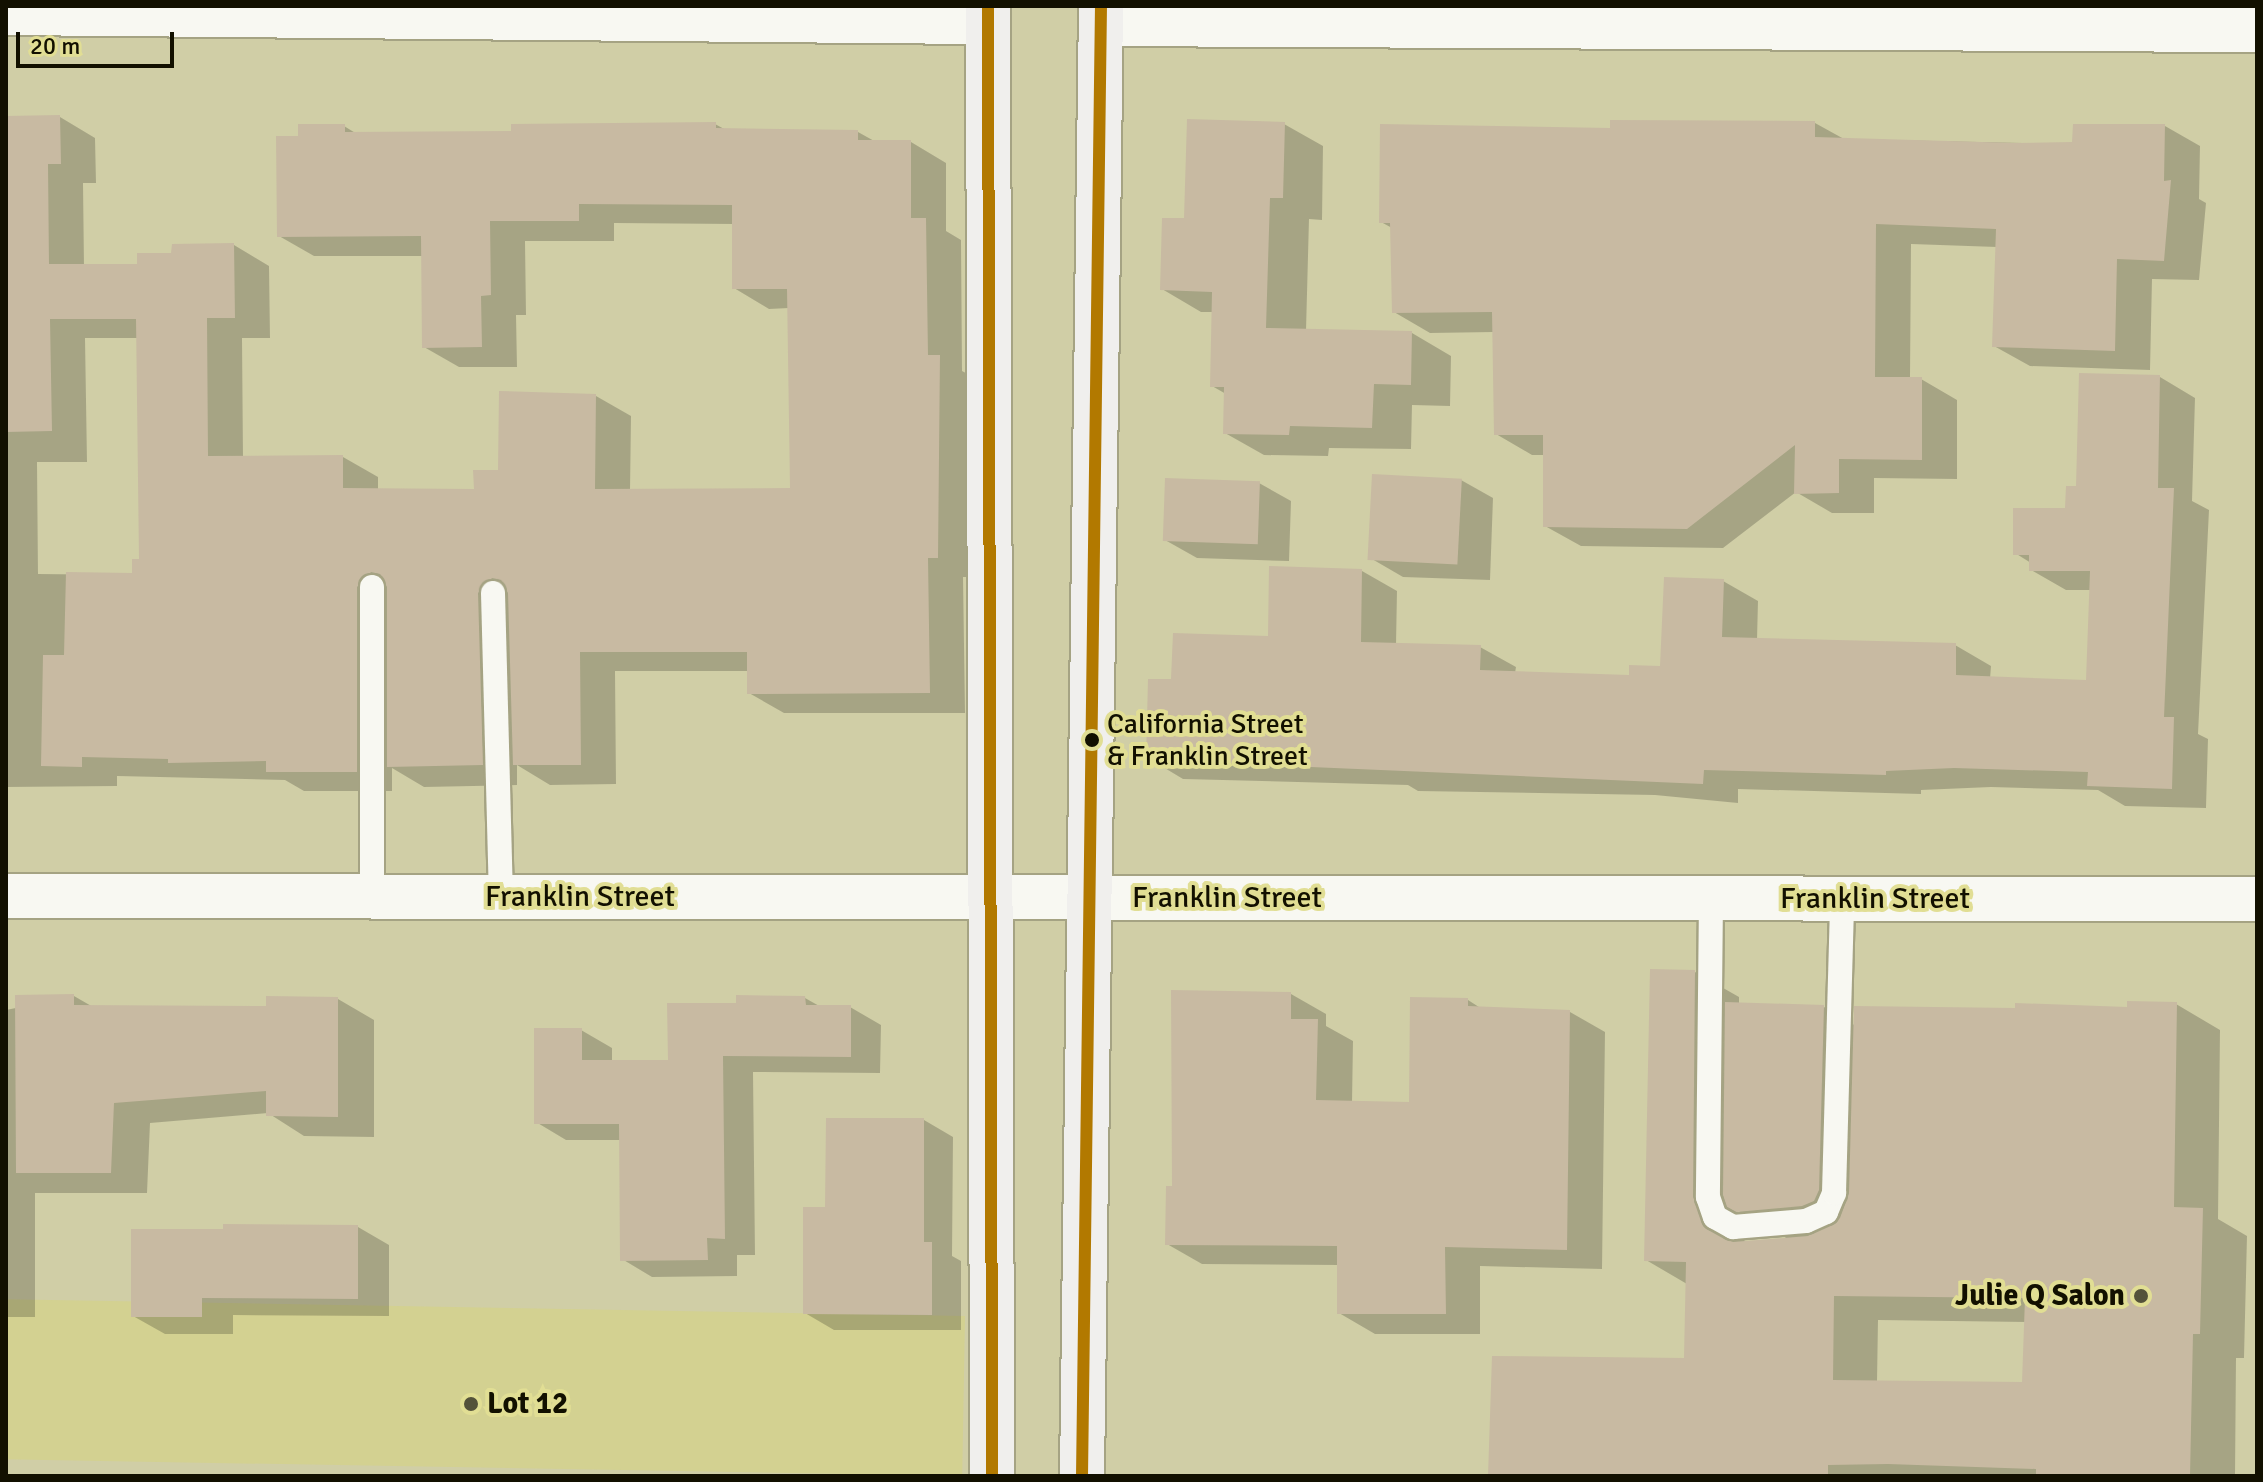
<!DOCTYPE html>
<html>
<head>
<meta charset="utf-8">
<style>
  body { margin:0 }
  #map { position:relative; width:2263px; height:1482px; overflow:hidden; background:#d0cea6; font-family:Signika,sans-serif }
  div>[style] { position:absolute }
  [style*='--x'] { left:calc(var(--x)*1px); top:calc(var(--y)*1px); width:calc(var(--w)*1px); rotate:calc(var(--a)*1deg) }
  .built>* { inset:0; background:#d3d191; transform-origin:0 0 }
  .shadow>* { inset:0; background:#0003 }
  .building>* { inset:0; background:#c8baa2; transform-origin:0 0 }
  .roads { filter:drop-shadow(2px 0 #a5a383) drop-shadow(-2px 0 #a5a383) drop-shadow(0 2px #a5a383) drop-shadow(0 -2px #a5a383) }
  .service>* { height:24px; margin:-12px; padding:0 12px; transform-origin:12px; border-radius:12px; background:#f8f8f2 }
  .minor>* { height:44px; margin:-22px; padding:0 22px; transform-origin:22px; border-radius:22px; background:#f8f8f2 }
  .secondary>* { height:44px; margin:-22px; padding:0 22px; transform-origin:22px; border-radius:22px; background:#f0efed }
  .bus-1>* { height:12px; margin:-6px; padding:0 6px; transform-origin:6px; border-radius:6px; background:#b27900 }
  .dots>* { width:22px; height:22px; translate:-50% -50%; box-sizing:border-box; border:4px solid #e1de94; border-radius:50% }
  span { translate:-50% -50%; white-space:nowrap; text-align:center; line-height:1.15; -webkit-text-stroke:8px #e1de94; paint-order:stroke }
  .bus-label { font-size:28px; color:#121000 }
  .left { translate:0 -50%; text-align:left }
  .street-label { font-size:30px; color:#121000 }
  .poi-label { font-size:30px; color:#121000; font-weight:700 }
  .right { translate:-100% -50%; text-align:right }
  .frame { position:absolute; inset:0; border:8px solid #121000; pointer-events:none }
  .scale { position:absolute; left:16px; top:32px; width:158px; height:36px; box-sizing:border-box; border:4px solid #121000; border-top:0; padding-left:10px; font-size:24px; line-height:28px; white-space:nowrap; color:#121000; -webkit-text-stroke:6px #e1de94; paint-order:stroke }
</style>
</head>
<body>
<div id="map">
  <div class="built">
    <i style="left:965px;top:1316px;width:160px;height:959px;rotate:91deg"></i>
  </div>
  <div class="shadow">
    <i style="clip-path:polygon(evenodd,60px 117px,95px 138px,96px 183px,83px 183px,84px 266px,139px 266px,234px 245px,269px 266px,270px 338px,242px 338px,243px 458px,343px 457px,378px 477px,378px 490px,476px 491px,596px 396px,631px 416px,630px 491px,792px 490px,789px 308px,769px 309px,734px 288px,734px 224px,614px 223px,614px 241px,525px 241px,526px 315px,516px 315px,517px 367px,459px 367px,424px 347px,423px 256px,314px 256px,279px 236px,300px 138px,344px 126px,357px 134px,513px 133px,715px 124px,726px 130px,858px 132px,876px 142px,911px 142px,946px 163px,946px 231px,961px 240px,962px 371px,975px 378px,973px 577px,963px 577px,965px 713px,784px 713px,749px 693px,749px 671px,615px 671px,616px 784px,550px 785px,517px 765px,517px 785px,424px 787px,392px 768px,392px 791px,304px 791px,285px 780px,117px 776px,117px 786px,6px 787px,6px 118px,60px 117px,85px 338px,139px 338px,141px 561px,134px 575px,38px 574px,37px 462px,87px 462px,85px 338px)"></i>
    <i style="clip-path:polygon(1815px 123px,1844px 139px,2074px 144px,2165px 126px,2200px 146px,2199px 199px,2206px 203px,2199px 280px,2152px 279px,2150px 370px,2030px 366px,1994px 346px,1997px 247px,1911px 244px,1910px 379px,1921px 379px,1957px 400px,1957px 479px,1874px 478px,1874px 513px,1832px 513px,1796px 492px,1723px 548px,1581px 546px,1545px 526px,1545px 455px,1532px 455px,1496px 434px,1494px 332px,1430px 333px,1394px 312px,1392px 228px,1381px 222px,1612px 130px)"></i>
    <i style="clip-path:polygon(1284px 124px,1323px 146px,1322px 220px,1309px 219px,1306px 331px,1412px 333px,1451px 356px,1450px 406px,1412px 405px,1411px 449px,1329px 448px,1328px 456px,1264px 455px,1225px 433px,1226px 394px,1212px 386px,1214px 312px,1201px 312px,1162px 289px,1186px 220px)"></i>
    <i style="clip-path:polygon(2160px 377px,2195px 398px,2192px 501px,2209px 510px,2198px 734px,2208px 739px,2206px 808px,2125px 806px,2098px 790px,1991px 787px,1921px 790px,1921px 794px,1738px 789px,1738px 803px,1655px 795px,1418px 791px,1408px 785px,1183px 779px,1148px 758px,1173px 681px,1270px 638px,1362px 571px,1397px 591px,1396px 645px,1480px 647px,1516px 667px,1515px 673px,1631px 677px,1662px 668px,1723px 581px,1758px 601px,1757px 640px,1955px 645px,1991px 666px,1990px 679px,2088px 682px,2091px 590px,2066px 590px,2031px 570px,2031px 563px,2015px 553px,2067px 510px)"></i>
    <i style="clip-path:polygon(1461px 480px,1493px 498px,1490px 580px,1403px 577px,1372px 559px)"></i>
    <i style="clip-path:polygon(1259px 483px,1291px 501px,1289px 561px,1197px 558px,1165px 540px)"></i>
    <i style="clip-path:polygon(evenodd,1695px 972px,1739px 997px,1739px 1005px,1824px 1007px,1856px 1026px,2176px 1004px,2220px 1030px,2218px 1219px,2247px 1236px,2244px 1358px,2236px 1358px,2235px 1476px,1490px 1476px,1686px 1360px,1687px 1284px,1646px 1260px,1695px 972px,1737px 1210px,1788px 1239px,1745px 1243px,1737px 1210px,1695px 972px,1878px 1320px,2026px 1322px,2024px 1384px,1877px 1382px,1878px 1320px)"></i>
    <i style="clip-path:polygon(1291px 994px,1326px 1014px,1326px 1026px,1353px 1041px,1352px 1103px,1411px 1104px,1468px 1000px,1482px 1009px,1570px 1012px,1605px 1032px,1602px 1269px,1480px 1266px,1480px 1334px,1375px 1334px,1339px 1313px,1339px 1265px,1202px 1264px,1167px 1244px,1174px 1188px)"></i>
    <i style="clip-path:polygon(74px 996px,93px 1007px,268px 1008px,338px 999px,374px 1020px,374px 1137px,304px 1136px,268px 1113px,150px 1123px,147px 1193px,35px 1193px,35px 1317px,6px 1317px,6px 1010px)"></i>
    <i style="clip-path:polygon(805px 998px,821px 1007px,850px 1007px,881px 1025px,880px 1073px,753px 1072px,755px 1255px,737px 1255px,737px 1276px,652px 1277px,622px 1259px,621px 1140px,566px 1140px,536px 1122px,581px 1030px,612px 1048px,612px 1062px,670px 1062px,738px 1005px)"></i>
    <i style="clip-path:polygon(924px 1120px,953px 1137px,952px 1256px,961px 1261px,961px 1330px,834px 1330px,805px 1313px,827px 1209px)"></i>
    <i style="clip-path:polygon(358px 1227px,389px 1245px,389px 1316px,233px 1315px,233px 1334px,165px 1334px,133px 1316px)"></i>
  </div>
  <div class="building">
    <i style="clip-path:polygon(60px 115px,61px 164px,48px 164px,49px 264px,137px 264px,137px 253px,171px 253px,172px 244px,234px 243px,235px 318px,207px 318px,208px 456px,343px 455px,343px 488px,474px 489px,473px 470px,498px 470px,499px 391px,596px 394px,595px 489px,790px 488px,787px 289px,732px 289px,732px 205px,579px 204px,579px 221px,490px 221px,491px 295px,481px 296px,482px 347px,422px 348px,421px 236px,277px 237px,276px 136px,298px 136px,298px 124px,345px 124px,345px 132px,511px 131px,511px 124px,716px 122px,716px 128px,858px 130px,858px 140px,911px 140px,911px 218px,926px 218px,928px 355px,940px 355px,938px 558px,928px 558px,930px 693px,747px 694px,747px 652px,580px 652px,581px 765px,513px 765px,508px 593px,501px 580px,492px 578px,478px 593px,483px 765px,387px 767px,387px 587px,380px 574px,371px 572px,357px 587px,357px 772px,266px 772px,266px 761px,168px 763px,168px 759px,82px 757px,82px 767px,41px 766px,43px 655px,64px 655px,66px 572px,132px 573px,132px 559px,139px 559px,136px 319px,50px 319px,52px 431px,6px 432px,6px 116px)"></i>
    <i style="clip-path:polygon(1187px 119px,1285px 122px,1283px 198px,1270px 198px,1266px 328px,1412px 331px,1411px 385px,1374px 384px,1372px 428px,1290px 426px,1289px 435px,1223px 434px,1224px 387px,1210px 387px,1212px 292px,1160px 290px,1162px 218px,1184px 218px)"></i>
    <i style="clip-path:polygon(1610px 120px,1815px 121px,1815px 137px,2015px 143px,2072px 142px,2073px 124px,2165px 124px,2164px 181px,2171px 180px,2164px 261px,2117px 259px,2115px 351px,1992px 347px,1996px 229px,1876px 224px,1875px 377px,1922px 377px,1922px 460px,1839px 459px,1839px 493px,1794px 494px,1795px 445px,1687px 529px,1543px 527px,1543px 435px,1494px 435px,1492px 312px,1392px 313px,1390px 223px,1379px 223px,1380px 124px,1610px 128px)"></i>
    <i style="clip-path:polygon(2079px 373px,2160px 375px,2158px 488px,2174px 488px,2164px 717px,2174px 717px,2172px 789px,2087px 786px,2088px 772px,1954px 768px,1886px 771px,1886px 775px,1704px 770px,1703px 784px,1146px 760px,1148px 679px,1171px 679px,1173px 633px,1268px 636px,1269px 566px,1362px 569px,1361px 642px,1481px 645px,1480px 670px,1629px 675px,1629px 665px,1660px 666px,1664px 577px,1724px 579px,1722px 637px,1956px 643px,1956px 675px,2086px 680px,2090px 571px,2029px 571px,2029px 555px,2013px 555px,2013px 508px,2065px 508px,2066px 486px,2076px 486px)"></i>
    <i style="left:1372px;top:474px;width:90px;height:86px;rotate:3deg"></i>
    <i style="left:1165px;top:478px;width:95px;height:63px;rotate:2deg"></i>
    <i style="clip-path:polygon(evenodd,1650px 969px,1695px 970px,1693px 1197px,1707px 1229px,1733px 1242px,1808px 1236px,1840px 1218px,1849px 1193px,1854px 1006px,2015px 1008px,2015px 1003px,2127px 1007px,2127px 1001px,2177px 1002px,2174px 1207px,2203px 1208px,2200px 1334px,2193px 1334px,2190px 1476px,2036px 1476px,2036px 1469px,1888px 1464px,1828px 1465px,1828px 1476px,1488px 1476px,1492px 1356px,1684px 1358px,1686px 1262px,1644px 1261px,1650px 969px,1834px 1296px,2025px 1298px,2022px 1382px,1833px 1380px,1834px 1296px)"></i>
    <i style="clip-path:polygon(1171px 990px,1291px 992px,1291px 1019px,1318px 1019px,1316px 1100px,1409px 1102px,1410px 997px,1468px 998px,1468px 1006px,1570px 1010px,1567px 1250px,1445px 1247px,1446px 1314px,1337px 1314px,1337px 1246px,1165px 1245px,1166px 1186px,1172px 1186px)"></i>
    <i style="clip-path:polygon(74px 994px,74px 1005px,266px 1006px,266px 996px,338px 997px,338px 1117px,266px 1116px,266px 1091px,114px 1103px,111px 1173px,16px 1173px,15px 995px)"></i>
    <i style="clip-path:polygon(736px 995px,805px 996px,806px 1005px,851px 1005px,851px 1057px,723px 1056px,725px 1239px,707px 1238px,708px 1260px,620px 1261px,619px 1124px,534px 1124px,534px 1028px,582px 1028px,582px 1060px,668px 1060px,667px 1003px,736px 1003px)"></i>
    <i style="clip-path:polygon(1725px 1002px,1824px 1005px,1819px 1190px,1814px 1201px,1802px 1206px,1736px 1212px,1727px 1207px,1723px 1195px)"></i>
    <i style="clip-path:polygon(826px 1118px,924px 1118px,924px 1242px,932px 1242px,932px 1315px,803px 1314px,803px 1207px,825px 1207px)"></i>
    <i style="clip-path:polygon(223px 1224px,358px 1225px,358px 1299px,202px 1298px,202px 1317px,131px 1317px,131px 1229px,223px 1229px)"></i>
  </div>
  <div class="roads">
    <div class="service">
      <i style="--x:372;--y:587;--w:309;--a:90"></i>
      <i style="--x:493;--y:593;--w:304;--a:88.5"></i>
      <i style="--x:1711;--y:899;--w:298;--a:90.6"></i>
      <i style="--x:1708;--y:1197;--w:21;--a:71"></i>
      <i style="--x:1715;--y:1217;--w:21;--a:29"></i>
      <i style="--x:1733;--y:1227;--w:73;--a:-4.7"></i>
      <i style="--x:1806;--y:1221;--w:22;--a:-24"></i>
      <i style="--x:1826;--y:1212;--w:21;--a:-67"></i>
      <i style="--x:1834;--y:1193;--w:294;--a:-88.4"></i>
    </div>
    <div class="minor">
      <i style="--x:6;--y:13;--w:982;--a:0.53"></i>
      <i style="--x:1101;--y:24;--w:1156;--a:0.3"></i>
      <i style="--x:6;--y:896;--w:2251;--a:0.08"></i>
    </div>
    <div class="secondary">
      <i style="--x:988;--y:6;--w:1470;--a:89.84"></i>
      <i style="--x:1082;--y:1476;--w:1470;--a:-89.26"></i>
    </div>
  </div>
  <div class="bus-1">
    <i style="--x:988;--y:6;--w:1470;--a:89.84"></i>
    <i style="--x:1082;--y:1476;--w:1470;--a:-89.26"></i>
  </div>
  <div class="dots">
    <i style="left:1092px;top:740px;background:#121000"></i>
    <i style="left:2141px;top:1296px;background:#54523a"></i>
    <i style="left:471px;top:1404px;background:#54523a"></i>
  </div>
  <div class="bus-label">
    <span class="left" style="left:1107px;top:740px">California Street<br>&amp; Franklin Street</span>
  </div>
  <div class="street-label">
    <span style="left:580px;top:897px">Franklin Street</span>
    <span style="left:1227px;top:898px">Franklin Street</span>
    <span style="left:1875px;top:899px">Franklin Street</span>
  </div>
  <div class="poi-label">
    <span class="right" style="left:2125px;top:1296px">Julie Q Salon</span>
    <span class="left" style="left:487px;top:1404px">Lot 12</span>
  </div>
  <div class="frame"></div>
  <div class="scale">20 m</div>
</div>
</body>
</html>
